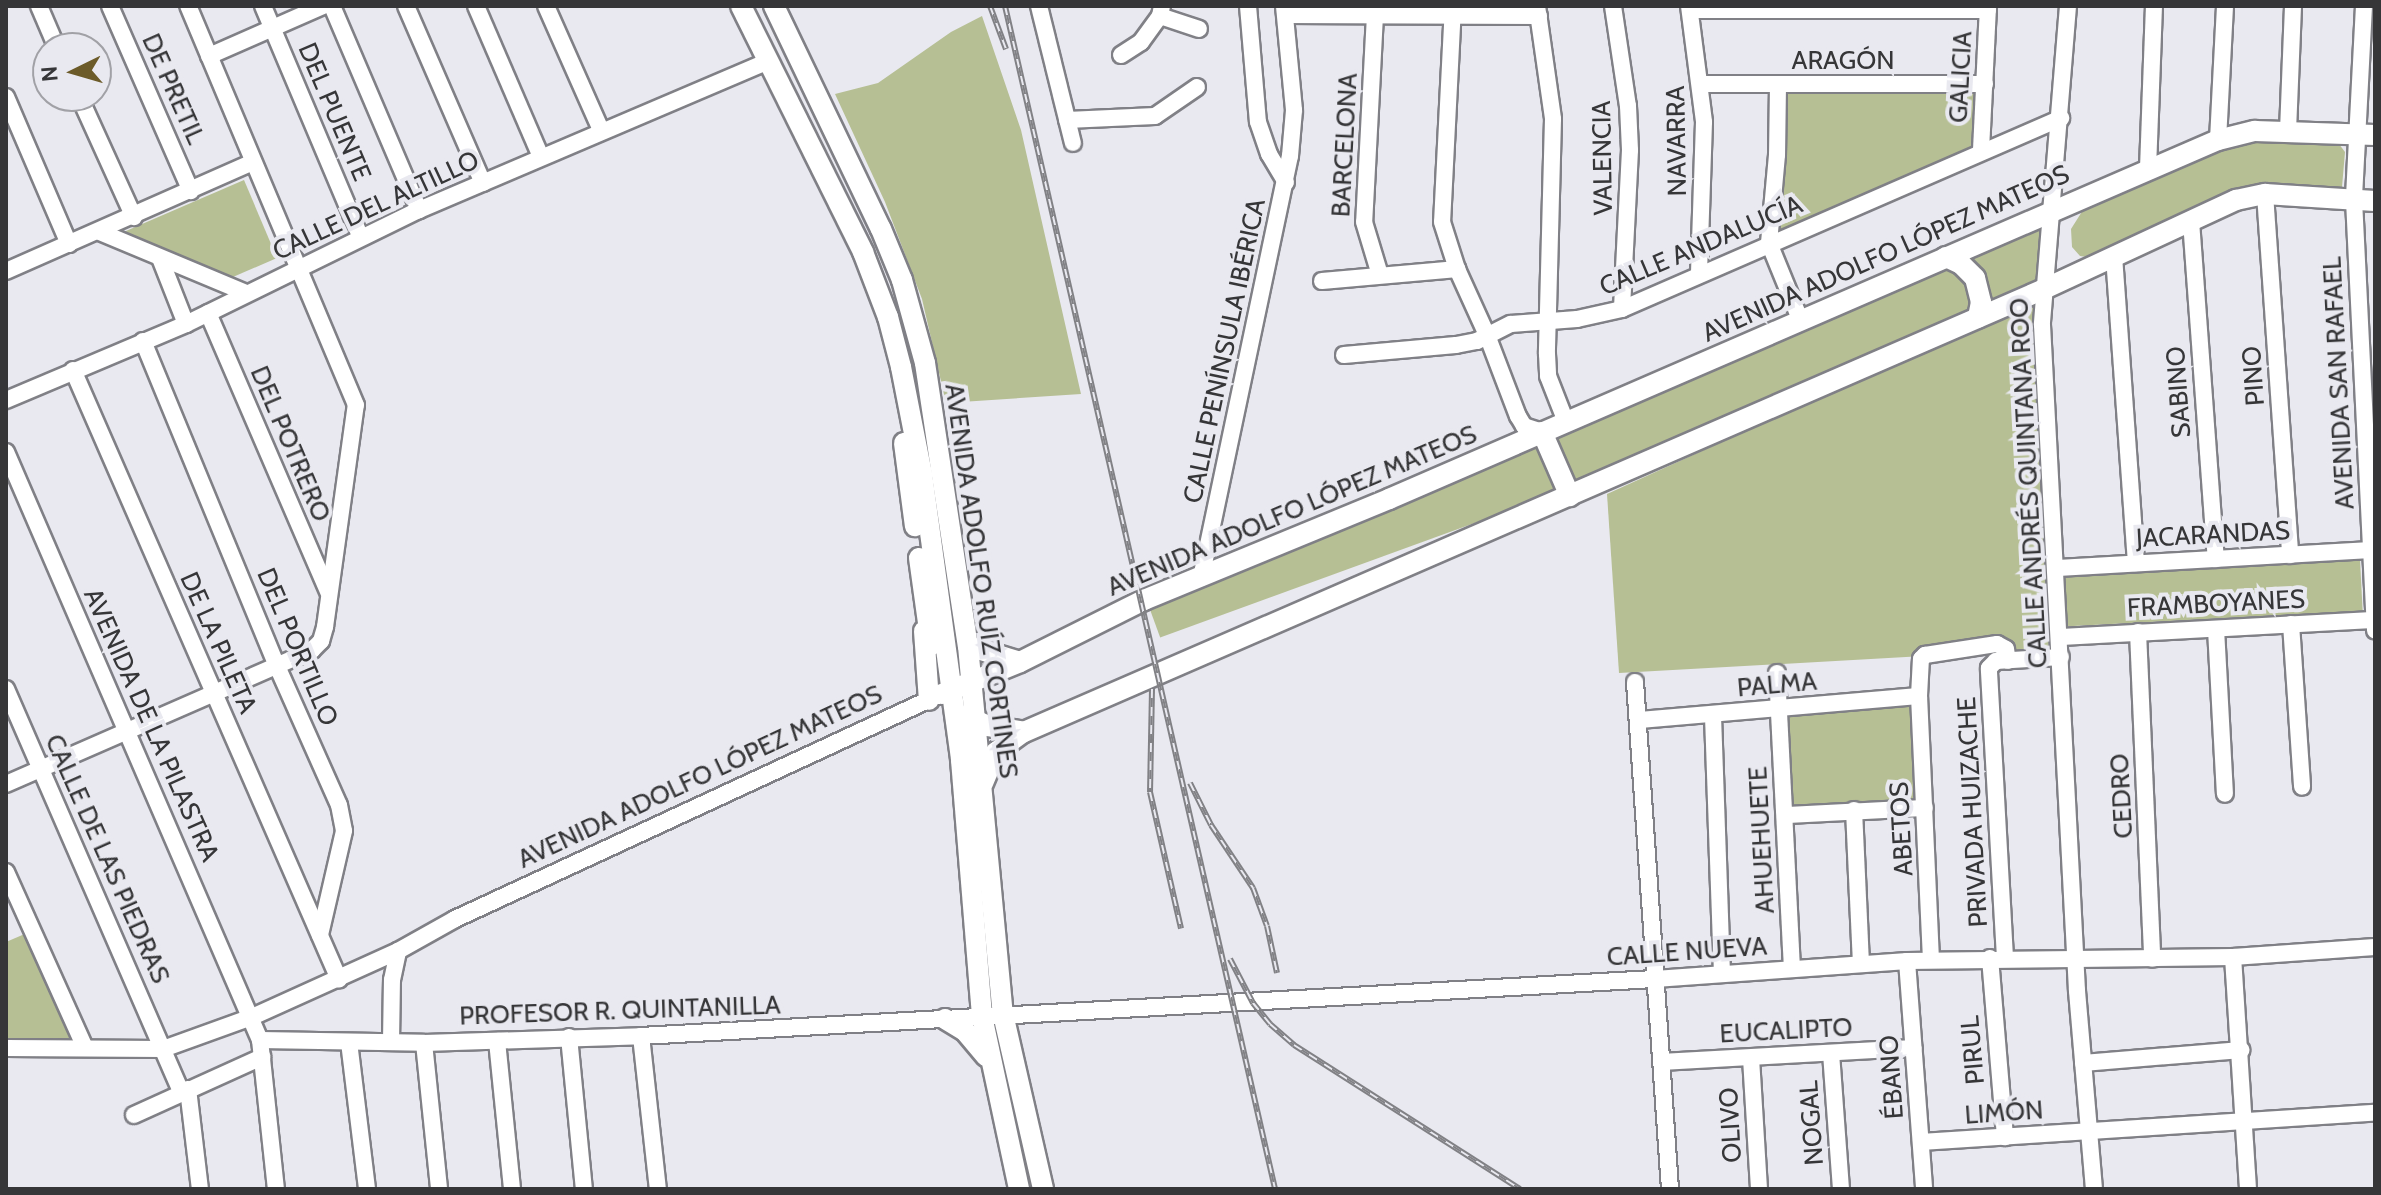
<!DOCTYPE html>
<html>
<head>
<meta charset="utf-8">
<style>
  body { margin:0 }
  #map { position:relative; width:2381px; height:1195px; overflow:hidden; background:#e9e9f0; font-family:Cabin,sans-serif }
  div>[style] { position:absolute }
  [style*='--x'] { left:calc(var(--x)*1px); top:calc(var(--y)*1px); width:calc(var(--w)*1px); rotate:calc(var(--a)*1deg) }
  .green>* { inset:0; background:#b6bf94; transform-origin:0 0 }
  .roads { filter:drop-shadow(2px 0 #808086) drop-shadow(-2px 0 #808086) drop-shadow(0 2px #808086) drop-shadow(0 -2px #808086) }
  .minor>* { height:16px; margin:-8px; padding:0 8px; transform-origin:8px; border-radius:8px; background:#fff }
  .major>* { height:20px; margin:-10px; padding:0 10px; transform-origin:10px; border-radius:10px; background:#fff }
  .rail>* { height:6px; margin-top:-3px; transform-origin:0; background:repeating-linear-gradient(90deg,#e9e9f0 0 9px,#818185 0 18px); box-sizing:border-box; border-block:2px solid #818185 }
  span { translate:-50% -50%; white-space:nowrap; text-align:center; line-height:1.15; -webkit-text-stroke:8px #e9e9f0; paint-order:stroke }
  .street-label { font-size:26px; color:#363638 }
  .frame { position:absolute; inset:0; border:8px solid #363638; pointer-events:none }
  .north { position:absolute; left:32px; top:32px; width:80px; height:80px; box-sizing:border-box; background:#e9e9f0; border:2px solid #a1a1a6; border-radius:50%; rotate:265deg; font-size:22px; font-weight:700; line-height:32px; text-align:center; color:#363638 }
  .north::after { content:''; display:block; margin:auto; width:28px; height:36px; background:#6c5b29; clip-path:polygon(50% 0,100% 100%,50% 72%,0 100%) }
</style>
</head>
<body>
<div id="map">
  <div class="green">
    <i style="clip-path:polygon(982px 16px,1021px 130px,1081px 394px,946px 403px,922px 299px,885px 202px,835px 94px,878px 83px,951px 32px)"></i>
    <i style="clip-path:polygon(1976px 90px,1973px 147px,1779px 231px,1784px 91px)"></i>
    <i style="clip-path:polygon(2244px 141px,2339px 144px,2345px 152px,2342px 187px,2335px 192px,2266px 188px,2093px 258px,2080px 256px,2072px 247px,2071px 229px,2083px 210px)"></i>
    <i style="clip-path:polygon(244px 180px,277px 258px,226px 280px,119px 234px)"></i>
    <i style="clip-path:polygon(2046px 219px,2035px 287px,1985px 310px,1984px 275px,1965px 255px)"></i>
    <i style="clip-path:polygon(1937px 268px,1962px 273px,1971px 282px,1971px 308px,1965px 316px,1576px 487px,1554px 434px)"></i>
    <i style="clip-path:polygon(2033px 301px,2049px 649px,1619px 673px,1607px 494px)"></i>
    <i style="left:1542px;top:441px;width:54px;height:426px;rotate:70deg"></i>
    <i style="left:2360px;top:560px;width:51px;height:299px;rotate:87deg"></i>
    <i style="clip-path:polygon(1908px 703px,1911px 707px,1914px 797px,1911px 801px,1793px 808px,1788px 804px,1785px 715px)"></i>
    <i style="clip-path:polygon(27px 933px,78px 1047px,6px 1046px,6px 942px)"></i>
  </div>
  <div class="roads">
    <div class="minor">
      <i style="--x:39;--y:6;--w:46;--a:66.8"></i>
      <i style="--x:110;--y:6;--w:202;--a:66.4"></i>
      <i style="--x:263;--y:6;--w:250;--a:67.1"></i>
      <i style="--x:332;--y:6;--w:222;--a:66.9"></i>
      <i style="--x:406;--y:6;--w:193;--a:66.5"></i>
      <i style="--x:476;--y:6;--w:164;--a:66.7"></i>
      <i style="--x:546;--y:6;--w:136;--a:66.1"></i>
      <i style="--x:1039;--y:6;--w:141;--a:76.1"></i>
      <i style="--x:1248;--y:6;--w:116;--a:85.1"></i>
      <i style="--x:1258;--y:122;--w:34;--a:71"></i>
      <i style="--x:1269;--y:154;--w:33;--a:59"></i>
      <i style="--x:1453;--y:6;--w:216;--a:92.9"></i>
      <i style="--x:1442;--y:222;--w:49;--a:72.3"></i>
      <i style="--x:1457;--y:269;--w:72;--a:65.6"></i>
      <i style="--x:1487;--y:335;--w:87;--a:69.1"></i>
      <i style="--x:1518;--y:416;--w:12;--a:59"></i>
      <i style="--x:1524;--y:426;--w:19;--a:18"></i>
      <i style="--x:1537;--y:6;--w:114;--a:81.9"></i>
      <i style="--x:1553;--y:119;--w:235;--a:91.5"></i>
      <i style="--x:1547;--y:354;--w:22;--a:87"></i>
      <i style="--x:1548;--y:376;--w:49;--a:68.6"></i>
      <i style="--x:1613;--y:6;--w:101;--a:81.5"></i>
      <i style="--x:1628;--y:106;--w:44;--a:87.4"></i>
      <i style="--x:1630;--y:150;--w:159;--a:92.9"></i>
      <i style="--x:1689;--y:6;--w:117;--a:82.6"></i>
      <i style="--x:1704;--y:122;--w:153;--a:91.9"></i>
      <i style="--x:2068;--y:6;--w:320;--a:94.7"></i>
      <i style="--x:2042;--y:325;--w:667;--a:86.99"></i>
      <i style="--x:2077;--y:991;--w:199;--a:85.1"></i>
      <i style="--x:2364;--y:6;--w:194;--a:93"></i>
      <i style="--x:2354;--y:200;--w:431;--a:87.2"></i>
      <i style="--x:1690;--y:10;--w:298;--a:0"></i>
      <i style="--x:1286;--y:15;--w:253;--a:0.2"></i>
      <i style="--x:1375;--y:15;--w:207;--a:93"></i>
      <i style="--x:1364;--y:222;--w:55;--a:73.2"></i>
      <i style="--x:1160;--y:16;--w:41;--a:18.4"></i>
      <i style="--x:1121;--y:55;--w:24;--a:-33"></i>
      <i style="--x:1141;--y:42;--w:32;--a:-54"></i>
      <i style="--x:1160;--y:16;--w:10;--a:-79"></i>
      <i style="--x:209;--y:56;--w:124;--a:-23.7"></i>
      <i style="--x:1701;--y:84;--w:284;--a:0"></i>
      <i style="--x:1778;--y:85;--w:70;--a:90.8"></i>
      <i style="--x:1777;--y:155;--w:88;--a:95.2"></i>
      <i style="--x:1769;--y:243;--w:82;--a:67.8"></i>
      <i style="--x:79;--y:96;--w:133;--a:65.6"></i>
      <i style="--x:6;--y:97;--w:160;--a:66.8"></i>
      <i style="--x:1067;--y:120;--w:88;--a:-2.6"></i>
      <i style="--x:1155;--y:116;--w:51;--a:-34.6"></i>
      <i style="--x:2288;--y:131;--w:125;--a:-87.7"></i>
      <i style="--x:2218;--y:140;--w:134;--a:-87"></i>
      <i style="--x:1981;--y:150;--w:144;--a:-87.2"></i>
      <i style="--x:2148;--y:169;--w:163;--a:-87.9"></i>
      <i style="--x:2265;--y:194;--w:362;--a:86"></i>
      <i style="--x:2191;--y:221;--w:339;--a:85.8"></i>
      <i style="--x:100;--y:232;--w:158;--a:22.7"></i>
      <i style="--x:2114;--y:256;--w:308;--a:85.9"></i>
      <i style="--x:160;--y:258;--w:71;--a:68.5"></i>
      <i style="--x:6;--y:271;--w:270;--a:-23.8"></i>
      <i style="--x:1322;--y:281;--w:136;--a:-5.1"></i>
      <i style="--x:208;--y:313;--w:304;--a:66.7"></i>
      <i style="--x:143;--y:341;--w:352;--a:67.6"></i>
      <i style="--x:277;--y:666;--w:152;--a:66"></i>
      <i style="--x:339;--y:805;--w:26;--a:79"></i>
      <i style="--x:344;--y:831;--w:107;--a:103"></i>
      <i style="--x:1344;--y:355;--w:112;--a:-5.1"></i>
      <i style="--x:1456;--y:345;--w:21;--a:-11"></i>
      <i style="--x:1477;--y:341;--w:38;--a:-27"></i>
      <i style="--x:1511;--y:324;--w:66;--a:-4.3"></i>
      <i style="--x:1577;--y:319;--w:46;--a:-12.5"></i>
      <i style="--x:1622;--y:309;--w:479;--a:-23.5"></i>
      <i style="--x:73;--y:370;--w:665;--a:66.41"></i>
      <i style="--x:6;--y:400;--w:195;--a:-22.9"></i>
      <i style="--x:186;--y:324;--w:259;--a:-26.1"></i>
      <i style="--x:419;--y:210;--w:380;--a:-23.1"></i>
      <i style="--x:6;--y:452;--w:641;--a:66.64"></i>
      <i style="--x:260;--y:1040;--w:150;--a:83.9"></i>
      <i style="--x:2057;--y:568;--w:315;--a:-3.3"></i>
      <i style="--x:1201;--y:578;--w:431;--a:-78.1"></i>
      <i style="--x:1290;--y:156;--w:46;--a:-85"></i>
      <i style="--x:1294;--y:110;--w:104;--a:-95.5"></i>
      <i style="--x:2291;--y:624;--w:163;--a:86.1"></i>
      <i style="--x:2216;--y:629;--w:165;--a:86.9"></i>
      <i style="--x:2138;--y:632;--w:327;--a:87.5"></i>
      <i style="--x:2060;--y:637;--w:314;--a:-3.1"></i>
      <i style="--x:1777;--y:673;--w:295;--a:87.1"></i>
      <i style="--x:1635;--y:682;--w:508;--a:86.05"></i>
      <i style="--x:6;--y:689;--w:439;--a:66.5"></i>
      <i style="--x:1713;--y:716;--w:257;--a:88"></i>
      <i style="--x:1639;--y:720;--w:281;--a:-4.9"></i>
      <i style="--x:6;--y:784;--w:334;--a:-23.6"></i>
      <i style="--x:312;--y:650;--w:13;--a:-45"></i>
      <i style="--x:321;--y:641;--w:15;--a:-74"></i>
      <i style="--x:325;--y:627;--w:224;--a:-82.1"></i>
      <i style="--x:356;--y:405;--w:433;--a:-112.8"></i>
      <i style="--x:1854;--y:810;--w:153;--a:87.4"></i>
      <i style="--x:1786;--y:815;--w:139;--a:-2.9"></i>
      <i style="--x:6;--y:872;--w:193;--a:65.8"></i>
      <i style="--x:2233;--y:957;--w:232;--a:86.3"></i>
      <i style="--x:1990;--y:958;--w:180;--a:85.2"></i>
      <i style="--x:2005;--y:958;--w:290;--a:-93.2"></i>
      <i style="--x:1989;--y:668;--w:10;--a:-45"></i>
      <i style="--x:1996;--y:661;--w:65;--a:-3.5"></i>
      <i style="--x:1931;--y:960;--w:264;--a:-92.6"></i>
      <i style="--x:1919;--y:696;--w:37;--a:-87"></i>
      <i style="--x:1921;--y:659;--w:6;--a:-45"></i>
      <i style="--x:1925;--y:655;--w:73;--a:-8.7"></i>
      <i style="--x:1997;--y:644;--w:10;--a:29"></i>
      <i style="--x:2006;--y:649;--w:12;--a:81"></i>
      <i style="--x:1907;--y:961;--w:229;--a:85.7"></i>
      <i style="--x:641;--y:1036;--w:154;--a:83.7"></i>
      <i style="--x:569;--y:1037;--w:153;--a:84.4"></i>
      <i style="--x:260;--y:1040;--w:164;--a:1"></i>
      <i style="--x:424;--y:1043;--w:217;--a:-1.8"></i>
      <i style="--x:641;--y:1036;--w:1016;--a:-3.22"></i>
      <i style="--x:1655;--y:979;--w:253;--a:-4.1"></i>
      <i style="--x:1907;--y:961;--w:326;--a:-0.7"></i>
      <i style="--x:2233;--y:957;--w:142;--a:-4"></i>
      <i style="--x:497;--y:1041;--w:149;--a:84.2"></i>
      <i style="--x:349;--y:1042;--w:148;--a:83"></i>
      <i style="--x:391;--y:1042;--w:62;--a:-89.1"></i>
      <i style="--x:392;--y:980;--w:30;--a:-78"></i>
      <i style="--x:424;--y:1043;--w:147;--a:84.1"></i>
      <i style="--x:6;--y:1048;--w:157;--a:0.4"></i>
      <i style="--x:163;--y:1049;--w:95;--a:-19.8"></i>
      <i style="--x:252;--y:1017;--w:160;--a:-24.3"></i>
      <i style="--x:398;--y:951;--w:65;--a:-29.3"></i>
      <i style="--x:455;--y:919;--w:533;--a:-24.84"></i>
      <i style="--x:1831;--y:1053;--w:136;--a:85.8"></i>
      <i style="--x:1751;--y:1058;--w:131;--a:86.5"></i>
      <i style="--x:1661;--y:1062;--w:253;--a:-3.2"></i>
      <i style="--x:2083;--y:1063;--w:159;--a:-4.7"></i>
      <i style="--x:188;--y:1089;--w:101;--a:83.2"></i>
      <i style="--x:134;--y:1115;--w:141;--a:-24.4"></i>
      <i style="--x:1921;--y:1142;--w:455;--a:-3.7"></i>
    </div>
    <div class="major">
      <i style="--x:741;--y:6;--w:275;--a:63.6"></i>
      <i style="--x:863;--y:252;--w:70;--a:69"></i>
      <i style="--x:888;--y:317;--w:52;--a:75.4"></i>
      <i style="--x:901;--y:367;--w:109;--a:78.9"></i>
      <i style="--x:922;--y:474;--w:289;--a:82.2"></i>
      <i style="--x:961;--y:760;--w:257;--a:85.3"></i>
      <i style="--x:982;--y:1016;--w:177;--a:77.9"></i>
      <i style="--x:774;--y:6;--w:247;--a:64.4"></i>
      <i style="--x:881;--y:229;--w:55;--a:67.6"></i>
      <i style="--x:902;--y:280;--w:86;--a:74.5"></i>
      <i style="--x:925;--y:363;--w:286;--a:81.4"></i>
      <i style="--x:968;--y:646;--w:370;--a:84.6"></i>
      <i style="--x:1003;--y:1014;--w:180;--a:77.1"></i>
      <i style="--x:1946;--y:257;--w:17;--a:25"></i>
      <i style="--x:1961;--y:264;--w:20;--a:45"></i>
      <i style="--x:1975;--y:278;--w:25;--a:76"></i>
      <i style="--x:1981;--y:302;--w:16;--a:101"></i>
      <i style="--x:1542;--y:432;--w:70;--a:66.4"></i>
      <i style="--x:904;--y:443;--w:84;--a:82.5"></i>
      <i style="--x:919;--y:558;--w:88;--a:82.1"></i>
      <i style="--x:924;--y:631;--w:69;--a:85.9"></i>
      <i style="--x:968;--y:646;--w:54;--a:17.1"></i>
      <i style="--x:942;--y:694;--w:84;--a:-22.3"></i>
      <i style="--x:1020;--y:662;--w:139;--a:-26.6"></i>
      <i style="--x:1144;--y:600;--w:265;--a:-22.4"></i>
      <i style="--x:1389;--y:499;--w:903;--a:-23.42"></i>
      <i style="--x:2218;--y:140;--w:38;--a:-14"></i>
      <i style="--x:2255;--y:131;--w:120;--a:1.9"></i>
      <i style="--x:966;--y:716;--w:24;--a:24"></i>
      <i style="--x:988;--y:726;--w:36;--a:9"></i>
      <i style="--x:983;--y:783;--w:34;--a:-67"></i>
      <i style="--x:996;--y:752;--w:34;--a:-36"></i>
      <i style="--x:1024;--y:732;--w:1110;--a:-23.47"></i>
      <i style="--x:2042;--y:290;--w:214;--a:-24.9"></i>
      <i style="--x:2236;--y:200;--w:30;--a:-12"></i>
      <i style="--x:2265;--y:194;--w:110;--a:3.6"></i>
      <i style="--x:945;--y:1019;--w:23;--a:31"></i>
      <i style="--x:965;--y:1031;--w:33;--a:50"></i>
    </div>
  </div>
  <div class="rail">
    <i style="--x:990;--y:6;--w:46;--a:69.6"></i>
    <i style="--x:1005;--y:6;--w:1213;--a:77.14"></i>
    <i style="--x:1152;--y:689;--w:103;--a:91.1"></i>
    <i style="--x:1150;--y:792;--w:140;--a:77.2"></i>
    <i style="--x:1190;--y:783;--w:47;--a:63.4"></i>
    <i style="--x:1211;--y:825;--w:76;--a:56.3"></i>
    <i style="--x:1253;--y:888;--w:40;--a:69.8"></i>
    <i style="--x:1267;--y:926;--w:48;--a:78"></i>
    <i style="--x:1230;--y:959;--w:50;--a:62.4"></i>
    <i style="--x:1253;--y:1003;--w:27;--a:51"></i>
    <i style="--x:1270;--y:1024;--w:32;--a:41"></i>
    <i style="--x:1294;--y:1045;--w:268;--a:32.5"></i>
  </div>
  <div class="street-label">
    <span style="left:1843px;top:61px">ARAGÓN</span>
    <span style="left:1961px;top:77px;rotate:-87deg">GALICIA</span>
    <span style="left:173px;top:89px;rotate:66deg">DE PRETIL</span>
    <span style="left:334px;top:112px;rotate:67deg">DEL PUENTE</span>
    <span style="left:1677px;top:141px;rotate:-91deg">NAVARRA</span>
    <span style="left:1345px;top:145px;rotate:-87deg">BARCELONA</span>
    <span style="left:1603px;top:158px;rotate:-91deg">VALENCIA</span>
    <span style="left:376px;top:206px;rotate:-25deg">CALLE DEL ALTILLO</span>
    <span style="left:1701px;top:246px;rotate:-23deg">CALLE ANDALUCÍA</span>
    <span style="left:1886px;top:254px;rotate:-24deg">AVENIDA ADOLFO LÓPEZ MATEOS</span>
    <span style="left:1225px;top:351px;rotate:-78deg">CALLE PENÍNSULA IBÉRICA</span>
    <span style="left:2254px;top:376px;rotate:-94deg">PINO</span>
    <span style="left:2339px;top:383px;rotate:-93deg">AVENIDA SAN RAFAEL</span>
    <span style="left:2179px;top:392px;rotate:-94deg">SABINO</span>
    <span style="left:290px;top:444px;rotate:67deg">DEL POTRERO</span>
    <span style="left:2029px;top:483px;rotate:-93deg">CALLE ANDRÉS QUINTANA ROO</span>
    <span style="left:1292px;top:511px;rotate:-23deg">AVENIDA ADOLFO LÓPEZ MATEOS</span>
    <span style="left:2213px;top:535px;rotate:-3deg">JACARANDAS</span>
    <span style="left:981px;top:581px;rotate:82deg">AVENIDA ADOLFO RUÍZ CORTINES</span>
    <span style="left:2216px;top:604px;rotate:-3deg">FRAMBOYANES</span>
    <span style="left:218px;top:643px;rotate:66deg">DE LA PILETA</span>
    <span style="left:297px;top:647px;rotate:67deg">DEL PORTILLO</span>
    <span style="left:1777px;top:685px;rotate:-5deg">PALMA</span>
    <span style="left:151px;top:725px;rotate:66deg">AVENIDA DE LA PILASTRA</span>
    <span style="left:700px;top:777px;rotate:-25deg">AVENIDA ADOLFO LÓPEZ MATEOS</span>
    <span style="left:2122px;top:796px;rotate:-93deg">CEDRO</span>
    <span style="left:1973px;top:812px;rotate:-93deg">PRIVADA HUIZACHE</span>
    <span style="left:1902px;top:829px;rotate:-93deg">ABETOS</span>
    <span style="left:1762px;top:840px;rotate:-93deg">AHUEHUETE</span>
    <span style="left:107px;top:859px;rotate:66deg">CALLE DE LAS PIEDRAS</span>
    <span style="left:1687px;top:952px;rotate:-4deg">CALLE NUEVA</span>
    <span style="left:620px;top:1011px;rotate:-2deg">PROFESOR R. QUINTANILLA</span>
    <span style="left:1786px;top:1031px;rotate:-3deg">EUCALIPTO</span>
    <span style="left:1973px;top:1050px;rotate:-95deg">PIRUL</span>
    <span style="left:1892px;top:1077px;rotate:-94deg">ÉBANO</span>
    <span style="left:2004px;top:1113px;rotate:-4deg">LIMÓN</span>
    <span style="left:1812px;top:1123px;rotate:-94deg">NOGAL</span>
    <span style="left:1731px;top:1125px;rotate:-93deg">OLIVO</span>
  </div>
  <div class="frame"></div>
  <div class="north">N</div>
</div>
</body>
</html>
